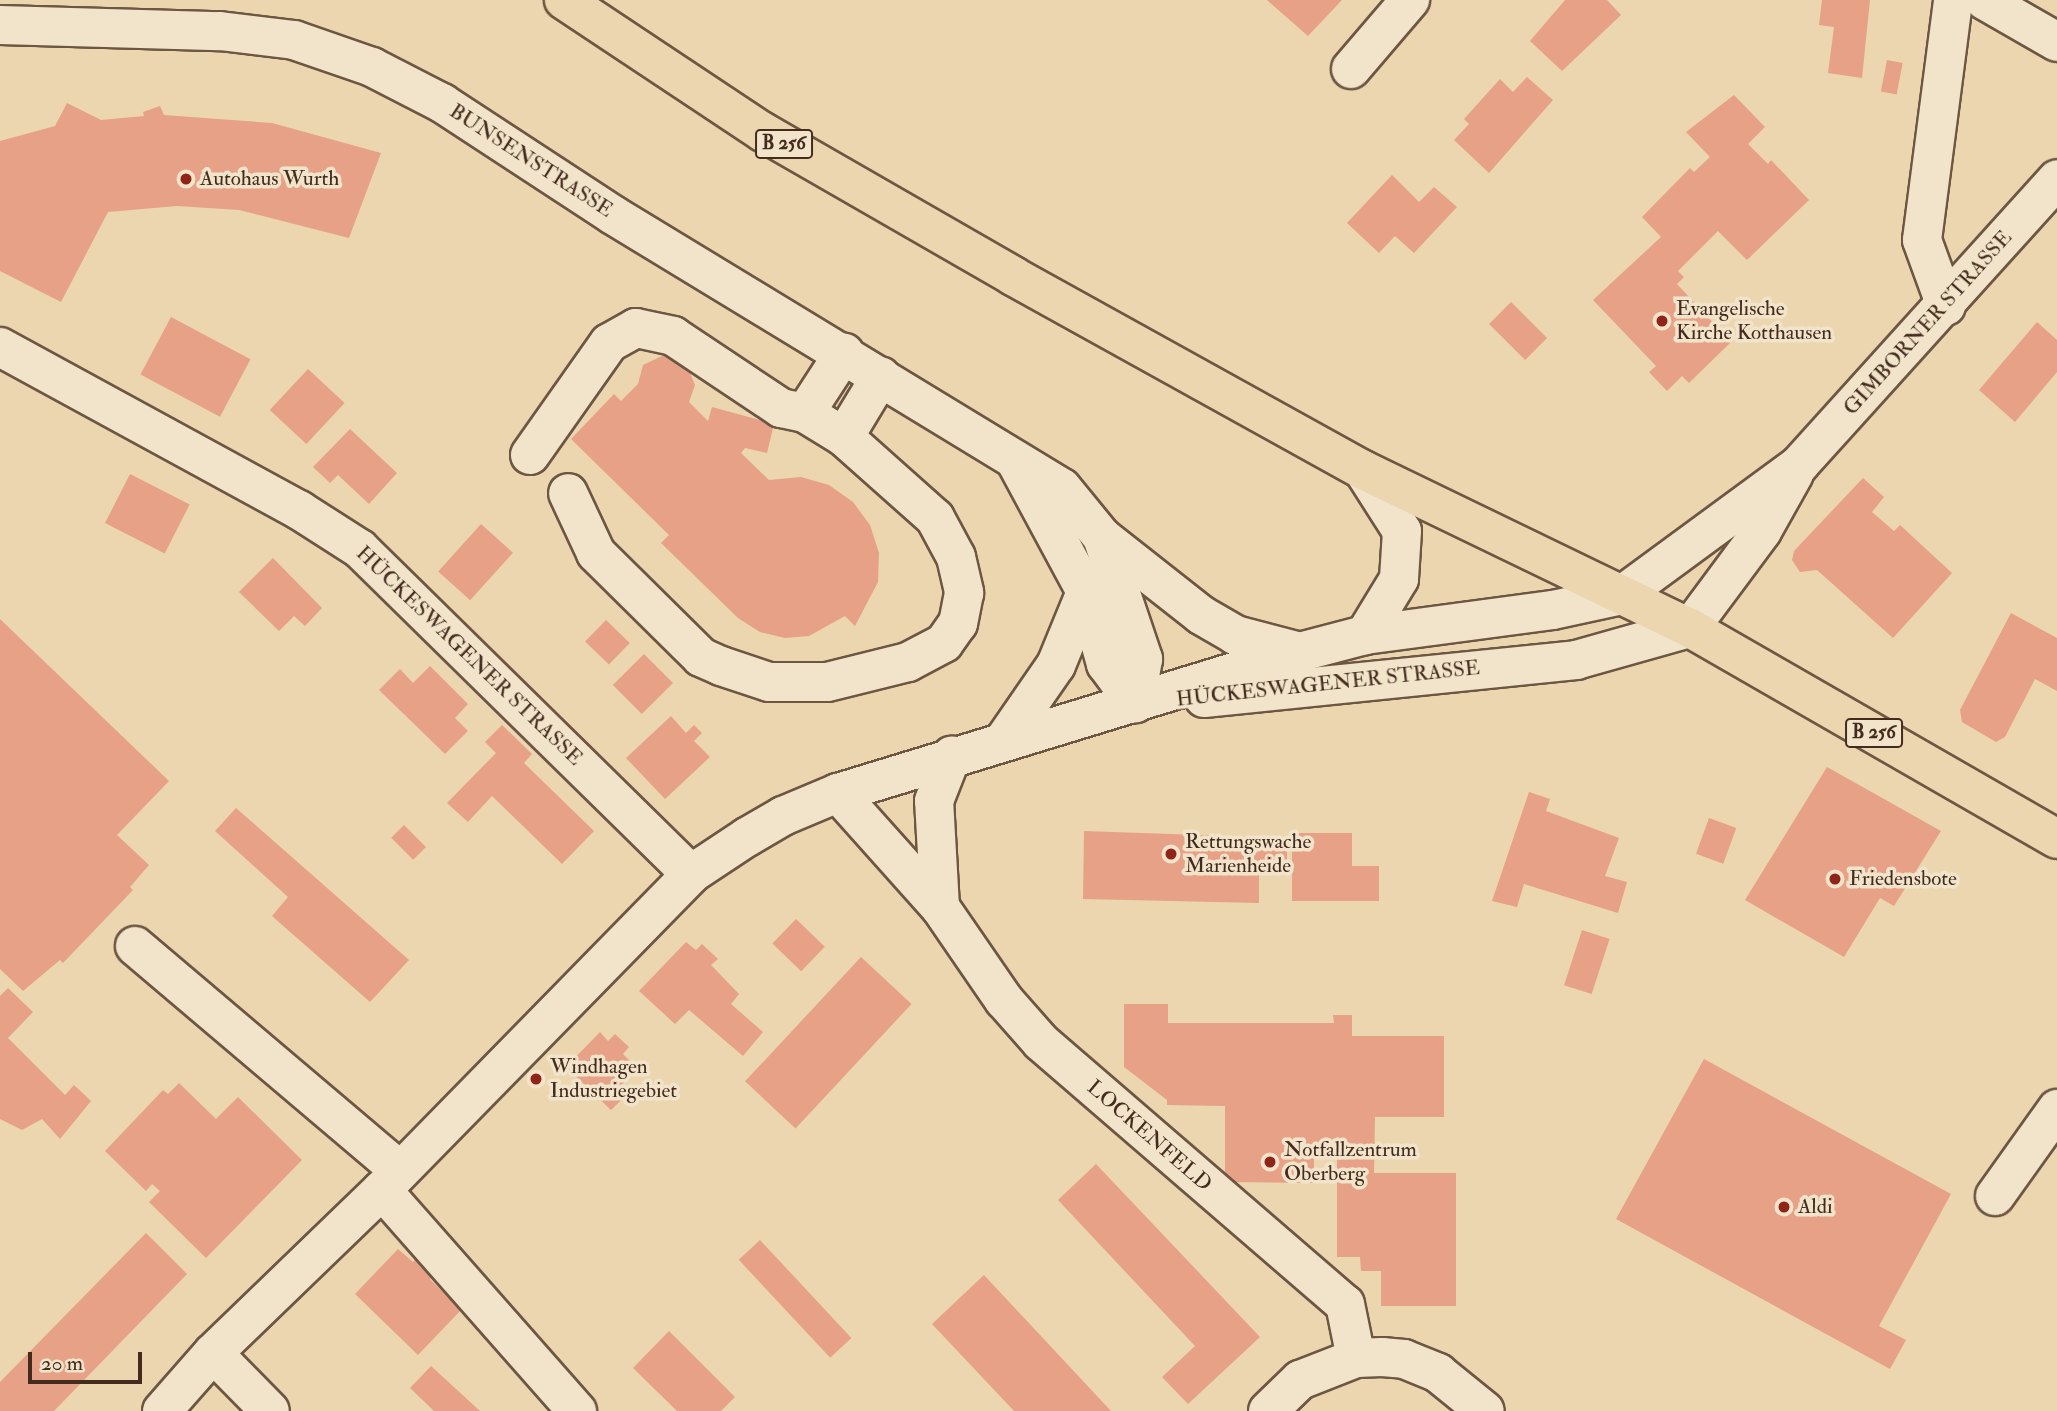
<!DOCTYPE html>
<html>
<head>
<meta charset="utf-8">
<style>
  body { margin:0 }
  #map { position:relative; width:2057px; height:1411px; overflow:hidden; background:#ebd6af; font-family:"IM FELL Double Pica",serif }
  div>[style] { position:absolute }
  [style*='--x'] { left:calc(var(--x)*1px); top:calc(var(--y)*1px); width:calc(var(--w)*1px); rotate:calc(var(--a)*1deg) }
  .building>* { inset:0; background:#e6a186; transform-origin:0 0 }
  .roads { filter:drop-shadow(2px 0 #6d5642) drop-shadow(-2px 0 #6d5642) drop-shadow(0 2px #6d5642) drop-shadow(0 -2px #6d5642) }
  .minor>* { height:38px; margin:-19px; padding:0 19px; transform-origin:19px; border-radius:19px; background:#f2e4cb }
  .major>* { height:38px; margin:-19px; padding:0 19px; transform-origin:19px; border-radius:19px; background:#ebd6af }
  .dots>* { width:19px; height:19px; translate:-50% -50%; box-sizing:border-box; border:4px solid #f2e4cb; border-radius:50% }
  span { translate:-50% -50%; white-space:nowrap; text-align:center; line-height:1.15; -webkit-text-stroke:7px #f2e4cb; paint-order:stroke }
  .shield-label span { padding:2px 5px; background:#f2e4cb; border:2px solid; border-radius:5px; -webkit-text-stroke-width:0 }
  .shield-label { font-size:19px; color:#432b1e; font-weight:700 }
  .street-label { font-size:21px; color:#432b1e }
  .poi-label { font-size:21px; color:#432b1e }
  .left { translate:0 -50%; text-align:left }
  .scale { position:absolute; left:28px; top:1352px; width:114px; height:32px; box-sizing:border-box; border:4px solid #432b1e; border-top:0; padding-left:9px; font-size:21px; line-height:24px; white-space:nowrap; color:#432b1e; -webkit-text-stroke:5px #f2e4cb; paint-order:stroke }
</style>
</head>
<body>
<div id="map">
  <div class="building">
    <i style="clip-path:polygon(1267px 0,1342px 0,1308px 36px)"></i>
    <i style="clip-path:polygon(1565px 0,1607px 0,1621px 15px,1562px 71px,1530px 41px)"></i>
    <i style="clip-path:polygon(1822px 0,1870px 0,1862px 78px,1828px 73px,1834px 27px,1819px 25px)"></i>
    <i style="left:1887px;top:60px;width:16px;height:32px;rotate:11deg"></i>
    <i style="clip-path:polygon(1527px 77px,1553px 100px,1489px 173px,1454px 140px,1469px 124px,1464px 119px,1500px 79px,1513px 92px)"></i>
    <i style="clip-path:polygon(1734px 95px,1765px 127px,1748px 144px,1768px 164px,1771px 160px,1809px 200px,1747px 260px,1718px 231px,1678px 271px,1684px 277px,1677px 284px,1731px 342px,1689px 383px,1682px 376px,1667px 391px,1649px 372px,1656px 366px,1593px 300px,1661px 237px,1642px 217px,1690px 168px,1694px 172px,1710px 157px,1686px 132px)"></i>
    <i style="clip-path:polygon(67px 103px,101px 120px,144px 116px,143px 112px,160px 106px,164px 115px,272px 123px,381px 153px,349px 238px,239px 210px,177px 206px,108px 212px,61px 302px,0 271px,0 141px,55px 126px)"></i>
    <i style="clip-path:polygon(1392px 175px,1419px 202px,1434px 187px,1457px 207px,1414px 253px,1395px 236px,1379px 253px,1347px 223px)"></i>
    <i style="left:1511px;top:302px;width:51px;height:31px;rotate:45deg"></i>
    <i style="left:171px;top:317px;width:90px;height:65px;rotate:28deg"></i>
    <i style="clip-path:polygon(2037px 322px,2057px 340px,2057px 372px,2015px 422px,1979px 390px)"></i>
    <i style="clip-path:polygon(664px 355px,686px 363px,695px 385px,689px 402px,708px 421px,712px 407px,774px 424px,767px 453px,745px 448px,741px 453px,769px 480px,801px 477px,829px 485px,853px 502px,870px 525px,879px 553px,878px 582px,855px 626px,845px 616px,809px 636px,785px 638px,760px 632px,738px 618px,661px 543px,669px 535px,571px 439px,614px 394px,621px 401px,638px 384px,643px 365px)"></i>
    <i style="left:308px;top:369px;width:50px;height:56px;rotate:43deg"></i>
    <i style="clip-path:polygon(350px 429px,397px 473px,369px 504px,338px 475px,330px 483px,313px 467px)"></i>
    <i style="left:130px;top:474px;width:67px;height:55px;rotate:27deg"></i>
    <i style="clip-path:polygon(1863px 478px,1884px 497px,1872px 512px,1894px 531px,1900px 525px,1952px 573px,1893px 638px,1817px 570px,1800px 572px,1792px 560px,1794px 551px)"></i>
    <i style="left:481px;top:524px;width:43px;height:64px;rotate:42deg"></i>
    <i style="clip-path:polygon(273px 558px,322px 608px,305px 626px,294px 616px,279px 631px,239px 592px)"></i>
    <i style="clip-path:polygon(2011px 613px,2057px 638px,2057px 691px,2035px 679px,2005px 737px,1996px 742px,1962px 722px,1960px 710px)"></i>
    <i style="clip-path:polygon(0 619px,169px 781px,117px 835px,149px 865px,130px 887px,133px 890px,63px 963px,60px 960px,23px 991px,0 969px)"></i>
    <i style="left:606px;top:620px;width:33px;height:30px;rotate:44deg"></i>
    <i style="left:644px;top:654px;width:41px;height:44px;rotate:45deg"></i>
    <i style="clip-path:polygon(430px 666px,468px 704px,455px 718px,468px 731px,445px 754px,379px 690px,400px 669px,413px 683px)"></i>
    <i style="clip-path:polygon(671px 716px,686px 733px,694px 725px,702px 733px,694px 741px,710px 757px,665px 799px,626px 758px)"></i>
    <i style="clip-path:polygon(502px 725px,532px 754px,524px 763px,594px 831px,562px 864px,492px 796px,468px 822px,447px 803px,496px 753px,485px 742px)"></i>
    <i style="clip-path:polygon(1827px 767px,1941px 831px,1894px 906px,1880px 898px,1844px 957px,1745px 900px)"></i>
    <i style="clip-path:polygon(1529px 792px,1550px 799px,1546px 811px,1619px 838px,1605px 876px,1627px 882px,1618px 913px,1524px 884px,1517px 907px,1492px 901px)"></i>
    <i style="clip-path:polygon(236px 808px,409px 960px,370px 1002px,272px 916px,288px 897px,215px 831px)"></i>
    <i style="left:1709px;top:818px;width:29px;height:38px;rotate:20deg"></i>
    <i style="left:404px;top:825px;width:31px;height:18px;rotate:45deg"></i>
    <i style="clip-path:polygon(1084px 831px,1287px 838px,1287px 872px,1259px 871px,1259px 903px,1083px 899px)"></i>
    <i style="clip-path:polygon(1292px 833px,1352px 833px,1352px 866px,1379px 866px,1379px 901px,1292px 901px)"></i>
    <i style="left:796px;top:919px;width:40px;height:34px;rotate:44deg"></i>
    <i style="left:1582px;top:930px;width:29px;height:58px;rotate:18deg"></i>
    <i style="clip-path:polygon(686px 942px,696px 950px,702px 944px,718px 959px,711px 965px,739px 994px,731px 1004px,763px 1032px,743px 1056px,689px 1010px,675px 1024px,639px 991px)"></i>
    <i style="left:861px;top:957px;width:69px;height:170px;rotate:43deg"></i>
    <i style="clip-path:polygon(8px 988px,33px 1012px,8px 1038px,65px 1095px,74px 1085px,91px 1101px,60px 1139px,42px 1119px,22px 1130px,0 1119px,0 996px)"></i>
    <i style="clip-path:polygon(1124px 1004px,1168px 1004px,1168px 1023px,1334px 1023px,1333px 1015px,1352px 1015px,1352px 1036px,1444px 1036px,1444px 1117px,1375px 1117px,1374px 1173px,1456px 1173px,1456px 1306px,1381px 1306px,1381px 1271px,1361px 1271px,1360px 1257px,1337px 1257px,1337px 1152px,1314px 1152px,1314px 1183px,1225px 1182px,1225px 1106px,1167px 1105px,1167px 1100px,1124px 1067px)"></i>
    <i style="clip-path:polygon(600px 1032px,608px 1041px,615px 1034px,629px 1047px,623px 1054px,633px 1064px,624px 1073px,629px 1077px,618px 1089px,625px 1096px,611px 1110px,566px 1067px)"></i>
    <i style="clip-path:polygon(1704px 1059px,1951px 1194px,1879px 1326px,1906px 1340px,1890px 1369px,1616px 1219px)"></i>
    <i style="clip-path:polygon(179px 1083px,216px 1119px,238px 1097px,302px 1160px,206px 1258px,149px 1202px,160px 1191px,152px 1184px,146px 1191px,105px 1151px,163px 1090px,168px 1094px)"></i>
    <i style="clip-path:polygon(1096px 1164px,1260px 1337px,1188px 1404px,1162px 1377px,1195px 1346px,1058px 1200px)"></i>
    <i style="clip-path:polygon(146px 1233px,187px 1274px,54px 1411px,0 1411px,0 1382px)"></i>
    <i style="left:760px;top:1240px;width:134px;height:29px;rotate:47deg"></i>
    <i style="clip-path:polygon(398px 1249px,413px 1262px,419px 1255px,437px 1272px,430px 1279px,461px 1310px,418px 1355px,355px 1294px)"></i>
    <i style="clip-path:polygon(984px 1275px,1111px 1411px,1014px 1411px,932px 1324px)"></i>
    <i style="clip-path:polygon(669px 1331px,735px 1397px,721px 1411px,677px 1411px,633px 1368px)"></i>
    <i style="clip-path:polygon(431px 1366px,480px 1411px,434px 1411px,410px 1388px)"></i>
  </div>
  <div class="roads">
    <div class="minor">
      <i style="--x:1984;--y:0;--w:84;--a:29.9"></i>
      <i style="--x:0;--y:25;--w:220;--a:1.6"></i>
      <i style="--x:220;--y:31;--w:75;--a:6.9"></i>
      <i style="--x:294;--y:40;--w:83;--a:19.1"></i>
      <i style="--x:372;--y:67;--w:79;--a:27.2"></i>
      <i style="--x:442;--y:103;--w:204;--a:33.2"></i>
      <i style="--x:613;--y:215;--w:525;--a:31.3"></i>
      <i style="--x:1062;--y:488;--w:63;--a:50.8"></i>
      <i style="--x:1102;--y:537;--w:129;--a:71.4"></i>
      <i style="--x:1143;--y:659;--w:45;--a:100.3"></i>
      <i style="--x:1351;--y:69;--w:91;--a:-49.5"></i>
      <i style="--x:1946;--y:306;--w:70;--a:-110"></i>
      <i style="--x:1922;--y:240;--w:242;--a:-82.6"></i>
      <i style="--x:0;--y:347;--w:341;--a:28.6"></i>
      <i style="--x:299;--y:510;--w:72;--a:32.6"></i>
      <i style="--x:360;--y:549;--w:464;--a:44.5"></i>
      <i style="--x:805;--y:413;--w:72;--a:-57"></i>
      <i style="--x:844;--y:437;--w:71;--a:-58.8"></i>
      <i style="--x:530;--y:455;--w:137;--a:-54.8"></i>
      <i style="--x:609;--y:343;--w:31;--a:-29"></i>
      <i style="--x:636;--y:328;--w:38;--a:12"></i>
      <i style="--x:673;--y:336;--w:130;--a:33.7"></i>
      <i style="--x:781;--y:408;--w:25;--a:12"></i>
      <i style="--x:805;--y:413;--w:46;--a:31.6"></i>
      <i style="--x:844;--y:437;--w:122;--a:41.7"></i>
      <i style="--x:935;--y:518;--w:44;--a:61.7"></i>
      <i style="--x:956;--y:557;--w:37;--a:77"></i>
      <i style="--x:964;--y:593;--w:31;--a:101"></i>
      <i style="--x:958;--y:623;--w:24;--a:125"></i>
      <i style="--x:944;--y:643;--w:41;--a:152.2"></i>
      <i style="--x:908;--y:662;--w:83;--a:166.1"></i>
      <i style="--x:827;--y:682;--w:58;--a:180"></i>
      <i style="--x:769;--y:682;--w:51;--a:-161.6"></i>
      <i style="--x:721;--y:666;--w:22;--a:-156"></i>
      <i style="--x:701;--y:657;--w:148;--a:-135.3"></i>
      <i style="--x:596;--y:553;--w:66;--a:-115"></i>
      <i style="--x:1015;--y:460;--w:150;--a:61.7"></i>
      <i style="--x:1086;--y:592;--w:75;--a:74.5"></i>
      <i style="--x:1106;--y:664;--w:49;--a:53.4"></i>
      <i style="--x:1363;--y:470;--w:72;--a:57.4"></i>
      <i style="--x:1402;--y:531;--w:48;--a:93.6"></i>
      <i style="--x:1399;--y:579;--w:66;--a:121.3"></i>
      <i style="--x:1102;--y:537;--w:126;--a:38.2"></i>
      <i style="--x:1201;--y:615;--w:39;--a:30"></i>
      <i style="--x:1235;--y:635;--w:67;--a:14.7"></i>
      <i style="--x:1204;--y:698;--w:374;--a:-5.8"></i>
      <i style="--x:1576;--y:660;--w:118;--a:-15.7"></i>
      <i style="--x:1690;--y:628;--w:121;--a:-53.4"></i>
      <i style="--x:1762;--y:531;--w:65;--a:-60.7"></i>
      <i style="--x:1004;--y:740;--w:91;--a:-55.3"></i>
      <i style="--x:1056;--y:665;--w:79;--a:-67.7"></i>
      <i style="--x:838;--y:793;--w:153;--a:48.2"></i>
      <i style="--x:940;--y:907;--w:113;--a:55.5"></i>
      <i style="--x:1004;--y:1000;--w:56;--a:48.6"></i>
      <i style="--x:1041;--y:1042;--w:401;--a:40.8"></i>
      <i style="--x:1345;--y:1304;--w:55;--a:78.5"></i>
      <i style="--x:940;--y:907;--w:106;--a:-93.2"></i>
      <i style="--x:934;--y:801;--w:49;--a:-68.6"></i>
      <i style="--x:135;--y:946;--w:346;--a:40.3"></i>
      <i style="--x:382;--y:1190;--w:295;--a:48.6"></i>
      <i style="--x:1995;--y:1196;--w:107;--a:-54.5"></i>
      <i style="--x:213;--y:1353;--w:81;--a:45.5"></i>
      <i style="--x:162;--y:1411;--w:77;--a:-48.7"></i>
      <i style="--x:213;--y:1353;--w:235;--a:-44"></i>
      <i style="--x:382;--y:1190;--w:442;--a:-45.6"></i>
      <i style="--x:691;--y:874;--w:67;--a:-33.5"></i>
      <i style="--x:747;--y:837;--w:42;--a:-30.3"></i>
      <i style="--x:783;--y:816;--w:60;--a:-22.7"></i>
      <i style="--x:838;--y:793;--w:483;--a:-17"></i>
      <i style="--x:1300;--y:652;--w:67;--a:-14.7"></i>
      <i style="--x:1365;--y:635;--w:190;--a:-7.6"></i>
      <i style="--x:1553;--y:610;--w:71;--a:-12.3"></i>
      <i style="--x:1622;--y:595;--w:220;--a:-36.3"></i>
      <i style="--x:1799;--y:465;--w:385;--a:-47.9"></i>
      <i style="--x:1268;--y:1411;--w:45;--a:-44.1"></i>
      <i style="--x:1300;--y:1380;--w:60;--a:-21.4"></i>
      <i style="--x:1356;--y:1358;--w:26;--a:-2"></i>
      <i style="--x:1382;--y:1357;--w:22;--a:5"></i>
      <i style="--x:1404;--y:1359;--w:37;--a:22"></i>
      <i style="--x:1438;--y:1373;--w:60;--a:39"></i>
    </div>
    <div class="major">
      <i style="--x:564;--y:0;--w:239;--a:33.6"></i>
      <i style="--x:763;--y:132;--w:289;--a:29.9"></i>
      <i style="--x:1013;--y:276;--w:400;--a:29"></i>
      <i style="--x:1363;--y:470;--w:363;--a:25.8"></i>
      <i style="--x:1690;--y:628;--w:423;--a:29.9"></i>
    </div>
  </div>
  <div class="dots">
    <i style="left:186px;top:179px;background:#8f2418"></i>
    <i style="left:1662px;top:321px;background:#8f2418"></i>
    <i style="left:1171px;top:854px;background:#8f2418"></i>
    <i style="left:1835px;top:879px;background:#8f2418"></i>
    <i style="left:536px;top:1079px;background:#8f2418"></i>
    <i style="left:1270px;top:1162px;background:#8f2418"></i>
    <i style="left:1784px;top:1207px;background:#8f2418"></i>
  </div>
  <div class="shield-label">
    <span style="left:784px;top:144px">B 256</span>
    <span style="left:1874px;top:733px">B 256</span>
  </div>
  <div class="street-label">
    <span style="left:531px;top:161px;rotate:33deg">BUNSENSTRASSE</span>
    <span style="left:1928px;top:323px;rotate:-48deg">GIMBORNER STRASSE</span>
    <span style="left:469px;top:656px;rotate:44deg">HÜCKESWAGENER STRASSE</span>
    <span style="left:1328px;top:684px;rotate:-6deg">HÜCKESWAGENER STRASSE</span>
    <span style="left:1149px;top:1136px;rotate:41deg">LOCKENFELD</span>
  </div>
  <div class="poi-label">
    <span class="left" style="left:200px;top:179px">Autohaus Wurth</span>
    <span class="left" style="left:1676px;top:321px">Evangelische<br>Kirche Kotthausen</span>
    <span class="left" style="left:1185px;top:854px">Rettungswache<br>Marienheide</span>
    <span class="left" style="left:1849px;top:879px">Friedensbote</span>
    <span class="left" style="left:550px;top:1079px">Windhagen<br>Industriegebiet</span>
    <span class="left" style="left:1284px;top:1162px">Notfallzentrum<br>Oberberg</span>
    <span class="left" style="left:1798px;top:1207px">Aldi</span>
  </div>
  <div class="scale">20 m</div>
</div>
</body>
</html>
